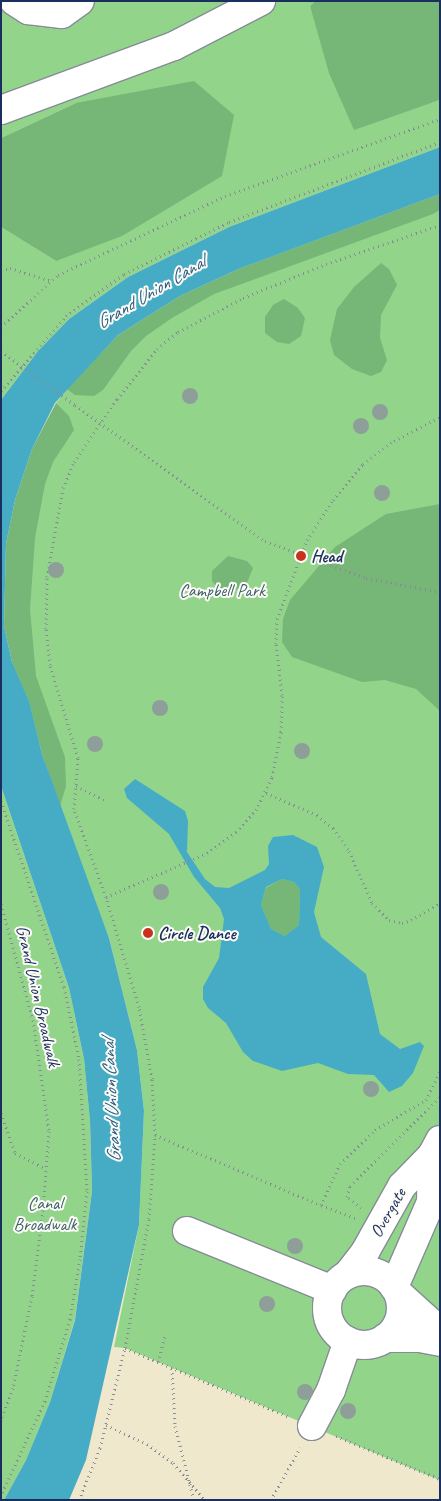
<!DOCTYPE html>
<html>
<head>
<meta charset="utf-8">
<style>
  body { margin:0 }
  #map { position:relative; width:441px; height:1501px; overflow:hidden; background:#efe8cd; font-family:Caveat,sans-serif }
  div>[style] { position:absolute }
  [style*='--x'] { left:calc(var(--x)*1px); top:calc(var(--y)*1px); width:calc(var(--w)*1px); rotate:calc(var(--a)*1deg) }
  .green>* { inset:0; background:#93d48b }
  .forest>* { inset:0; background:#76b677 }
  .water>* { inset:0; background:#46acc6 }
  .path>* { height:3px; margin-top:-1.5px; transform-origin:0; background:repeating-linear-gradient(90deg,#858c96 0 1px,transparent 0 5px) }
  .roads { filter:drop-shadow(1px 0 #858c96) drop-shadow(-1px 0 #858c96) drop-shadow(0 1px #858c96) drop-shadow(0 -1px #858c96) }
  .minor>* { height:28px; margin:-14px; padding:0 14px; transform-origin:14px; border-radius:14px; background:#fff }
  .minor>.ring { margin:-14px; padding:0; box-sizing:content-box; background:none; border:28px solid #fff; border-radius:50% }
  .path-bridge>* { height:3px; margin-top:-1.5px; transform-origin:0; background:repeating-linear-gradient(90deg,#858c96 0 1px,transparent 0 5px) }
  .trees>* { width:16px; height:16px; margin:-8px; border-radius:50%; background:#8e9e98 }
  .dots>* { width:14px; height:14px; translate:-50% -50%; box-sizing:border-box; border:2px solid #fdfcf7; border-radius:50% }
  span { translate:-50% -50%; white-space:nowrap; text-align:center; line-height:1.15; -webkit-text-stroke:4px #fdfcf7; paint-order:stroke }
  .poi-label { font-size:18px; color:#1b2f5e; font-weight:700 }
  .left { translate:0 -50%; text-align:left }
  .park-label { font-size:18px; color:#3f616c }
  .street-label { font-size:18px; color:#1b2f5e }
  .water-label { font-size:19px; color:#2a5b82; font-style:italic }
  .frame { position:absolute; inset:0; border:2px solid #1b2f5e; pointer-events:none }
</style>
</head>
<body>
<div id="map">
  <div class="green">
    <i style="clip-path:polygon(1px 1px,315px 1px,310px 6px,354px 129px,440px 100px,440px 147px,229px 227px,128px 277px,69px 319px,38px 351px,1px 400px,1px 227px,56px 261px,76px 103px,1px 138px)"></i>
    <i style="clip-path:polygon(440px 194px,440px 1478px,439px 1480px,125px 1348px,114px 1347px,139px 1225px,144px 1111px,137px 1050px,109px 938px,77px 857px,12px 662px,56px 403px,81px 372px,241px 268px)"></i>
    <i style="clip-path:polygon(1px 786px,69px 988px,84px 1059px,90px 1121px,92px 1191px,75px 1319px,50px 1402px,26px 1460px,4px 1500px,1px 1500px)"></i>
  </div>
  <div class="forest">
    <i style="clip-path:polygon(315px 1px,440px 1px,440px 100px,354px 130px,329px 73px,310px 6px)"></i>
    <i style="clip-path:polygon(194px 81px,234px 115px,222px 176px,122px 236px,56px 261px,1px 227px,1px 138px,76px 103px)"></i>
    <i style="clip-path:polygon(440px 194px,440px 210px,433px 214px,214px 294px,172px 318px,146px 336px,131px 351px,103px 390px,94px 396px,75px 395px,67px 389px,118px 335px,180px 296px,241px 268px)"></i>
    <i style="clip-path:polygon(381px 263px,389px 269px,397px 285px,381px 315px,380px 338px,387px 360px,381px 372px,371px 376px,352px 369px,334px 355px,330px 340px,337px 309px,354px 287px)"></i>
    <i style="clip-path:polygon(284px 299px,298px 308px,305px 318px,301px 336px,289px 344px,277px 342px,265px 333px,265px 317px,273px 305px)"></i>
    <i style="clip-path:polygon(56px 403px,69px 416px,74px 430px,53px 462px,45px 484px,35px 538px,30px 609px,36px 676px,65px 757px,66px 786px,60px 806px,42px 754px,29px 701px,12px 662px,4px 626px,6px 544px,15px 500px,32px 449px)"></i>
    <i style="clip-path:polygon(440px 504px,440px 711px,416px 689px,385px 680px,362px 682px,292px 657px,282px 642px,283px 619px,290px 600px,335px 547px,386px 514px)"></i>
    <i style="clip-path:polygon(228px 556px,247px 561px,253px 568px,246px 585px,233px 591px,220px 591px,212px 581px,212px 571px)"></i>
    <i style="clip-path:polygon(282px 879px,294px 882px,300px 889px,299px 925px,285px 936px,271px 929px,261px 905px,266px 888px)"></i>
  </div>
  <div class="water">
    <i style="clip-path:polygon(440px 147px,440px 194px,241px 268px,180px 296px,118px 335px,55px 403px,32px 449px,15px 500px,6px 544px,4px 626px,12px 662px,29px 701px,42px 754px,109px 938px,137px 1050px,144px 1111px,139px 1225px,86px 1460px,69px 1500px,4px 1500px,26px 1460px,50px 1402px,75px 1320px,92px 1191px,90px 1121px,84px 1059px,69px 988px,1px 786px,1px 400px,38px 351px,69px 319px,128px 277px,229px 227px)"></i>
    <i style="clip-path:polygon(evenodd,135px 779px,185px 811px,188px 821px,187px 852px,205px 879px,215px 887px,229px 888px,265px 870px,269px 864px,268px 846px,273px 837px,293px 835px,317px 847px,324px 867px,314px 912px,321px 937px,366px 974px,380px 1034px,400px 1049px,420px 1042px,424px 1046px,413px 1073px,402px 1086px,389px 1092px,374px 1075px,348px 1074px,318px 1063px,282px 1071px,253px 1061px,243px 1052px,226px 1023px,208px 1008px,203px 999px,203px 987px,219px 958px,224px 919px,220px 908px,194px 877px,169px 834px,127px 798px,124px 789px,135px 779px,282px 879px,294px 882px,300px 889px,299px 925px,285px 936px,271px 929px,261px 905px,266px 887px,282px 879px)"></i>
  </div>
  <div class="path">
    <i style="--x:1;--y:270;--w:9;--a:-13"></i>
    <i style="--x:10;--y:268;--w:43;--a:17.6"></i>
    <i style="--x:1;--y:327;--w:77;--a:-42.4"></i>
    <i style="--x:58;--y:275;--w:185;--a:-25.3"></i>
    <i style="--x:225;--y:196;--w:228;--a:-19.7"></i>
    <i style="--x:1;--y:391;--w:99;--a:-49.1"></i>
    <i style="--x:66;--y:316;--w:72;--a:-35.9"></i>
    <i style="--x:124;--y:274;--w:117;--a:-26.3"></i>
    <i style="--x:229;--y:222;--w:226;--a:-20.8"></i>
    <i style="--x:75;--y:405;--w:234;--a:35.6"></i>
    <i style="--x:265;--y:541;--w:108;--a:20.1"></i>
    <i style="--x:366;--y:578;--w:75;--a:10.7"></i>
    <i style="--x:76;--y:786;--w:32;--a:26"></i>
    <i style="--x:266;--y:793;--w:56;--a:23.3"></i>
    <i style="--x:317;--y:815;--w:21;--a:39"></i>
    <i style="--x:333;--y:828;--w:28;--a:55"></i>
    <i style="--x:349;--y:851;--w:57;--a:66.1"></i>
    <i style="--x:372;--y:903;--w:24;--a:45"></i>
    <i style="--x:389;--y:920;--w:13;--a:13"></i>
    <i style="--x:402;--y:923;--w:9;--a:-18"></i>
    <i style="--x:411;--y:920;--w:34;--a:-30"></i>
    <i style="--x:1;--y:801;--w:196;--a:71.3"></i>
    <i style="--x:64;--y:987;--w:74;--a:78.2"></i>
    <i style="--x:79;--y:1059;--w:132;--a:86.5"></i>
    <i style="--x:87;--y:1191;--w:68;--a:95.9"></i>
    <i style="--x:80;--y:1259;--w:61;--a:99.5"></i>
    <i style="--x:70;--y:1319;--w:86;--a:107"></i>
    <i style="--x:45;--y:1401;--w:104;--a:115.1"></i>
    <i style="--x:106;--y:897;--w:110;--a:-23.5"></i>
    <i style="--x:207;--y:853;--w:36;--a:-36"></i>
    <i style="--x:236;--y:832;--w:30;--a:-48"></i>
    <i style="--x:256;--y:810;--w:37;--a:-64"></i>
    <i style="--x:272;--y:777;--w:46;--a:-78.7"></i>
    <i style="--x:281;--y:732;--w:37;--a:-88"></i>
    <i style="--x:282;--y:695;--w:51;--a:-96.7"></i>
    <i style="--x:276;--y:644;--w:25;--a:-88"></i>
    <i style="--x:277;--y:619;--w:85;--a:-69.2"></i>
    <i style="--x:307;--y:540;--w:48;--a:-57"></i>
    <i style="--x:333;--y:500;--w:47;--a:-50.2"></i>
    <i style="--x:363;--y:464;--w:39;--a:-37"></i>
    <i style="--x:394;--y:441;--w:52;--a:-27.6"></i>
    <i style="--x:1;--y:904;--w:120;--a:74.6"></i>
    <i style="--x:33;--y:1020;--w:112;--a:81.8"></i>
    <i style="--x:49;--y:1131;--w:79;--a:94.3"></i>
    <i style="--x:43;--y:1210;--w:87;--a:97.3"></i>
    <i style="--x:32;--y:1296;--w:94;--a:101.7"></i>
    <i style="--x:13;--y:1388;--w:34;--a:111"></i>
    <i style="--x:1;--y:1113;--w:42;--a:70.7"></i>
    <i style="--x:15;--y:1153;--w:35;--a:27"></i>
    <i style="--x:155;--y:1135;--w:180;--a:22.9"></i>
    <i style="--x:361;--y:1208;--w:18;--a:-142"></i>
    <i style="--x:347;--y:1197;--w:11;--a:-75"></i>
    <i style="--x:350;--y:1186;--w:127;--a:-44.7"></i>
    <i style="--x:355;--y:1218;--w:36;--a:-159"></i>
    <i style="--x:321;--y:1205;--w:45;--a:-65.1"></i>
    <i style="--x:340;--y:1164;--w:49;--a:-44.2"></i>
    <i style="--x:375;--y:1130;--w:59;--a:-30.5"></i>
    <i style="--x:426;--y:1100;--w:32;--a:-64"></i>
    <i style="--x:125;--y:1348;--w:178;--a:22.8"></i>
    <i style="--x:158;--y:1362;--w:27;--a:-75"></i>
    <i style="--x:172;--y:1368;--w:58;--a:87"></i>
    <i style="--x:175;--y:1426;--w:76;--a:75.6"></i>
    <i style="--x:106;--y:1425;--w:45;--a:24.9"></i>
    <i style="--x:147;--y:1444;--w:32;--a:36"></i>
    <i style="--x:173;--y:1463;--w:49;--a:49.1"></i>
    <i style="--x:336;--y:1436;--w:113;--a:22.5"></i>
    <i style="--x:79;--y:1500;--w:56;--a:-68"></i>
    <i style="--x:100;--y:1448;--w:103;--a:-76"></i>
    <i style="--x:125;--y:1348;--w:131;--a:-79.5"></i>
    <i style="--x:149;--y:1219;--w:84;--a:-85.9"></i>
    <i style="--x:155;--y:1135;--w:56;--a:-93.1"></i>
    <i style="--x:152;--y:1079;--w:73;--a:-100.2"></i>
    <i style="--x:139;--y:1007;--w:115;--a:-106.7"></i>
    <i style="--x:106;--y:897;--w:94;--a:-110"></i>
    <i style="--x:74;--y:809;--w:51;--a:-85.5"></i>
    <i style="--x:78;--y:758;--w:97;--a:-106.8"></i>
    <i style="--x:50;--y:665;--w:36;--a:-96"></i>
    <i style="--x:46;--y:629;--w:52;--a:-88.9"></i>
    <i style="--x:47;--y:577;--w:90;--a:-79.8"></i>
    <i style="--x:63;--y:488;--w:28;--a:-67"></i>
    <i style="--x:74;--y:462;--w:76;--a:-55.7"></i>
    <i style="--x:117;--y:399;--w:64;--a:-51.3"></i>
    <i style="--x:157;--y:349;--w:27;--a:-39"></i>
    <i style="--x:178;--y:332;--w:73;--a:-27.6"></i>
    <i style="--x:243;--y:298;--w:90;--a:-22.3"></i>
    <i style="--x:326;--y:264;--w:120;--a:-18.9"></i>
    <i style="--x:271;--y:1500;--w:60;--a:-60.9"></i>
  </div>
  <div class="roads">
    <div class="minor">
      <i style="--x:14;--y:1;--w:17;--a:33"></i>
      <i style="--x:28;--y:10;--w:34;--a:7"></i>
      <i style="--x:62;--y:14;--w:22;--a:-36"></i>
      <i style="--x:1;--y:110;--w:184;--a:-20.3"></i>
      <i style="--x:174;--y:46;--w:98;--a:-27.3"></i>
      <i style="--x:187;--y:1231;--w:157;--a:22.1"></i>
      <i class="ring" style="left:327px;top:1271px;width:46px;height:46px"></i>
      <i style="--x:348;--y:1274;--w:28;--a:-52"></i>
      <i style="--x:365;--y:1252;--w:76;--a:-60.7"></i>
      <i style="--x:402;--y:1186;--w:43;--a:-45.9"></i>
      <i style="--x:432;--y:1155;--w:17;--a:-62"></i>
      <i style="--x:394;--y:1287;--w:93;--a:-66.5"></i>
      <i style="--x:431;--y:1202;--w:47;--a:-88.8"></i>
      <i style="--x:399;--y:1294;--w:55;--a:42.1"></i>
      <i style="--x:385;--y:1338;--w:35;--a:0"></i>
      <i style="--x:420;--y:1338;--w:20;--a:11"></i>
      <i style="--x:312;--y:1426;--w:41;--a:-62.2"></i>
      <i style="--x:331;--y:1390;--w:52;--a:-70.9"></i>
    </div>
  </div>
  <div class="path-bridge">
    <i style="--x:1;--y:351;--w:92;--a:36.1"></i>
  </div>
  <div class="trees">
    <i style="left:190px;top:396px"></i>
    <i style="left:380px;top:412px"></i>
    <i style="left:361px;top:426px"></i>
    <i style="left:382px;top:493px"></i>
    <i style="left:56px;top:570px"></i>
    <i style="left:160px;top:708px"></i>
    <i style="left:95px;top:744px"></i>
    <i style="left:302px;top:751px"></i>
    <i style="left:161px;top:892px"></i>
    <i style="left:371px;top:1089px"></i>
    <i style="left:295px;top:1246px"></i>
    <i style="left:267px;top:1304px"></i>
    <i style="left:305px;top:1392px"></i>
    <i style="left:348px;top:1411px"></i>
  </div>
  <div class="dots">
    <i style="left:301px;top:556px;background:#c8321e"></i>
    <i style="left:148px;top:933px;background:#c8321e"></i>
  </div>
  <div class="poi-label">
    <span class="left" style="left:311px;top:556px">Head</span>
    <span class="left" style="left:158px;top:933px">Circle Dance</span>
  </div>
  <div class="park-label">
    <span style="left:222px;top:590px">Campbell Park</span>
    <span style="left:45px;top:1214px">Canal<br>Broadwalk</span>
  </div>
  <div class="street-label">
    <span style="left:38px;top:996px;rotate:77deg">Grand Union Broadwalk</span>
    <span style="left:388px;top:1213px;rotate:-60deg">Overgate</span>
  </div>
  <div class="water-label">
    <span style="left:151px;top:293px;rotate:-31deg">Grand Union Canal</span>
    <span style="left:112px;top:1101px;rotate:-93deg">Grand Union Canal</span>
  </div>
  <div class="frame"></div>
</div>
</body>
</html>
